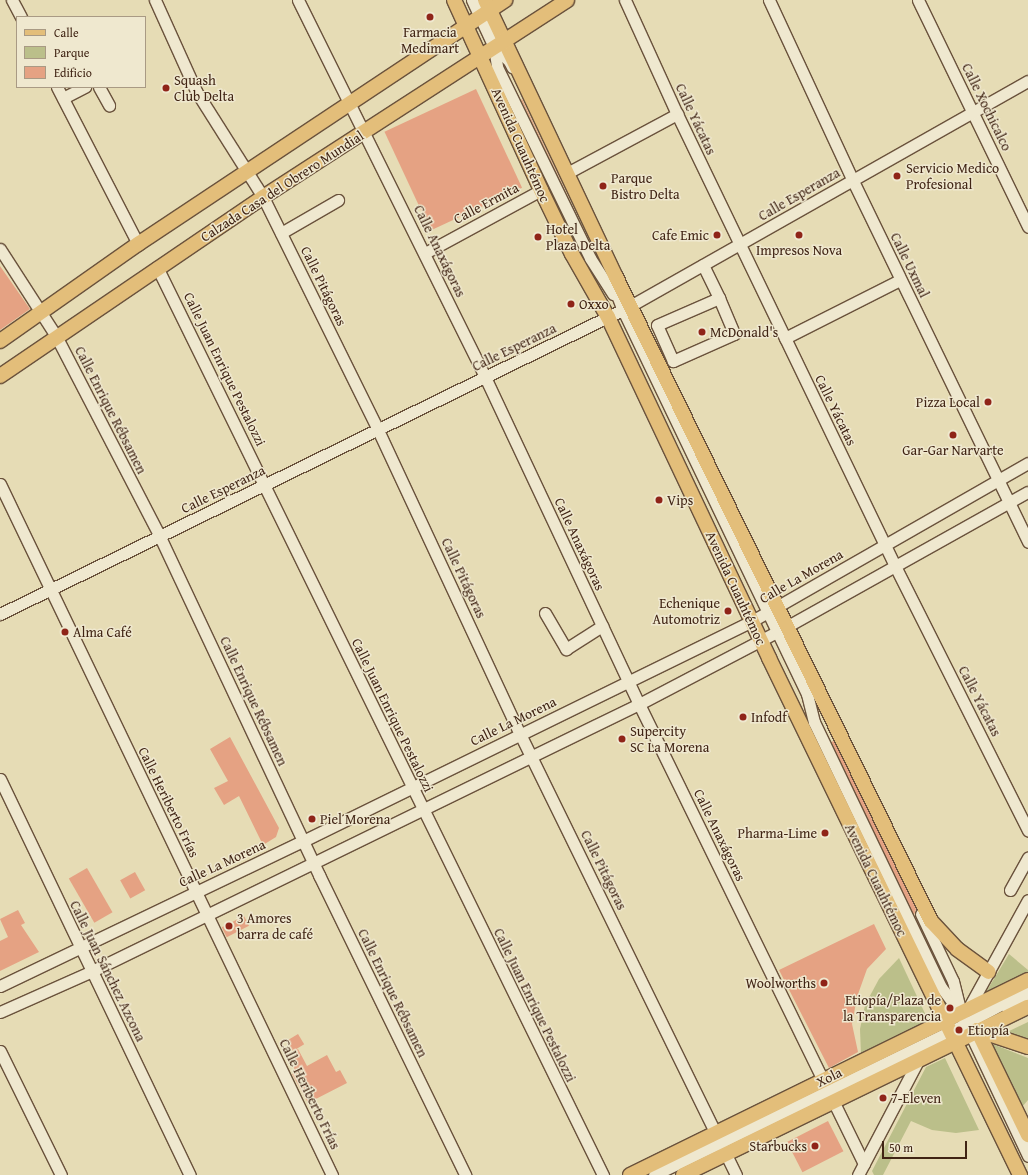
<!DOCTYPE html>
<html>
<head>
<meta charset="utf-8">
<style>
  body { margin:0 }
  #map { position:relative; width:1028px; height:1175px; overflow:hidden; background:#e6dcb5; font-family:"Gentium Book Plus",serif }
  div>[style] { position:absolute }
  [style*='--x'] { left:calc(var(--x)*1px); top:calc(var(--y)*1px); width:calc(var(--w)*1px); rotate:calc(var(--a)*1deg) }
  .green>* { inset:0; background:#bbbf8a }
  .building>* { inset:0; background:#e5a283; transform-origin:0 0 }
  .roads { filter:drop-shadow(1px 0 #6a523c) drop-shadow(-1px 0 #6a523c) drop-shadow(0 1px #6a523c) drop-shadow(0 -1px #6a523c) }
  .minor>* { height:11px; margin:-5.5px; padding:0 5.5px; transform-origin:5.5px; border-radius:5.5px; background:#efe8cf }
  .major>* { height:14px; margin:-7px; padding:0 7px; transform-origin:7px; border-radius:7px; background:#e3be7a }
  .dots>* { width:11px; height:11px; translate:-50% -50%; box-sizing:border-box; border:2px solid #efe8cf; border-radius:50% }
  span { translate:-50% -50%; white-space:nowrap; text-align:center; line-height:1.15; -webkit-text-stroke:3px #efe8cf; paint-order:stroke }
  .poi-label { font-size:14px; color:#402414 }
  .left { translate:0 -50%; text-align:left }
  .right { translate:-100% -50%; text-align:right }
  .street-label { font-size:14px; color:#402414 }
  .legend { position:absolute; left:16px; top:16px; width:130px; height:72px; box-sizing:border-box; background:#efe8cf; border:1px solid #a99a84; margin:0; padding:5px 7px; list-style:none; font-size:12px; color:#402414 }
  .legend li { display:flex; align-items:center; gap:8px; height:20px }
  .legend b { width:20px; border:1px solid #a99a84 }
  .scale { position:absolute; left:882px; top:1141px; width:85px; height:18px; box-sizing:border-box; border:2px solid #402414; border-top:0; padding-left:5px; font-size:12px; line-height:14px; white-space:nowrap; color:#402414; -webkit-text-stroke:3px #efe8cf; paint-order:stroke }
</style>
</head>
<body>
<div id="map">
  <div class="green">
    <i style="clip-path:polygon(1009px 954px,1028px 970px,1028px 976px,983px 997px)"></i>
    <i style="clip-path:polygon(899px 958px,929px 1022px,861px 1055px,860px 1029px,865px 1005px,879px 979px)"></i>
    <i style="clip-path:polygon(1028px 1022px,1028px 1042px,1003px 1034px)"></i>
    <i style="clip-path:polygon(990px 1043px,1028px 1058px,1028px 1100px,1022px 1107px)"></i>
    <i style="clip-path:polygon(945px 1058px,979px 1130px,956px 1133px,932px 1130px,911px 1121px,883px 1175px,874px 1175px,872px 1171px,926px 1067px)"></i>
  </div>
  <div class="building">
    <i style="left:476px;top:89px;width:109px;height:101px;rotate:65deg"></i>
    <i style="clip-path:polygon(522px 99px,579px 219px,521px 100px)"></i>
    <i style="clip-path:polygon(0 266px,30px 309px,0 330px)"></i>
    <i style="clip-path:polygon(230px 737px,279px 828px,276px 837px,263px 845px,239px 796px,224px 805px,214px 788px,228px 781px,210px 749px)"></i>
    <i style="clip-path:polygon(834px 741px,916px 909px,914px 915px,831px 742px)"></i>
    <i style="left:87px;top:868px;width:51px;height:21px;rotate:60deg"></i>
    <i style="left:135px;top:872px;width:21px;height:17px;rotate:61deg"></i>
    <i style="clip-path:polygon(18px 910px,25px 923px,21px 925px,39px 952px,0 971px,0 941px,8px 937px,0 919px)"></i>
    <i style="left:244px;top:916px;width:11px;height:25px;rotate:63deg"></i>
    <i style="clip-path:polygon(874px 924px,886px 949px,867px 969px,857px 997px,852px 1024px,858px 1052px,829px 1068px,779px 970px)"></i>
    <i style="left:298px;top:1034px;width:12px;height:13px;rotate:59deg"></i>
    <i style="clip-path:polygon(298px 1049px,307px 1066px,327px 1055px,336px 1072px,340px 1070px,347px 1083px,308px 1103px,292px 1074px,296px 1072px,287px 1055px)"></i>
    <i style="left:828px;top:1121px;width:34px;height:46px;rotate:63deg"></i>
  </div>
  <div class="roads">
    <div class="minor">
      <i style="--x:12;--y:0;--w:19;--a:62"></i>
      <i style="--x:155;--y:0;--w:100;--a:65.7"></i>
      <i style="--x:196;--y:91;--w:125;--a:57.7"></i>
      <i style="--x:263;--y:197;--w:260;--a:63.7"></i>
      <i style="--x:378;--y:430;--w:336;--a:65"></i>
      <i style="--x:520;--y:734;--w:491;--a:63.9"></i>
      <i style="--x:298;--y:0;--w:421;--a:63.6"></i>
      <i style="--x:485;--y:377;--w:361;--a:64.8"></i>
      <i style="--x:639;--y:704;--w:512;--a:63.94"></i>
      <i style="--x:472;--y:0;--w:52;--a:64.9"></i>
      <i style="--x:494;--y:47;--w:20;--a:81"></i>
      <i style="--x:497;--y:67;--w:212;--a:64"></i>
      <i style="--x:590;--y:258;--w:43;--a:57.4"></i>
      <i style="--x:625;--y:0;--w:125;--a:65.5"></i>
      <i style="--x:677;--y:114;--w:504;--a:64.25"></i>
      <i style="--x:896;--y:568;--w:294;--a:63.3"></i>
      <i style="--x:769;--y:0;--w:200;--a:65.1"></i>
      <i style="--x:853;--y:181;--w:401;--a:64.1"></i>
      <i style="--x:918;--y:0;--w:252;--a:64.1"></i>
      <i style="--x:494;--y:47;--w:21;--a:43"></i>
      <i style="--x:509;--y:61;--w:7;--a:63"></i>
      <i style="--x:57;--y:87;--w:177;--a:62.7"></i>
      <i style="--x:99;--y:87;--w:21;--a:61"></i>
      <i style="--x:63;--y:98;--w:25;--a:-27"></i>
      <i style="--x:569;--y:172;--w:123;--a:-28.2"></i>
      <i style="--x:281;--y:233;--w:66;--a:-30.1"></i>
      <i style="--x:0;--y:249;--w:103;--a:57.2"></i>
      <i style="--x:56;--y:336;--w:226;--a:62.6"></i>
      <i style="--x:160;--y:537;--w:374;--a:64.8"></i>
      <i style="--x:319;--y:875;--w:334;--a:64"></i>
      <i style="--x:425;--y:253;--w:132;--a:-28.5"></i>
      <i style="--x:703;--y:265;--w:37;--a:64"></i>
      <i style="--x:719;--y:298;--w:39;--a:67"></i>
      <i style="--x:734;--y:334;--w:67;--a:156.1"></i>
      <i style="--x:673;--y:361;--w:39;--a:-114"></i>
      <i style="--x:657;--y:325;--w:68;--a:-23.5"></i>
      <i style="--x:157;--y:267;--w:1012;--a:63.84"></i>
      <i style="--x:612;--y:282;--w:30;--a:69"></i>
      <i style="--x:623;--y:310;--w:426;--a:64.4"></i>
      <i style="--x:807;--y:694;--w:29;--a:76"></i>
      <i style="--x:814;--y:722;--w:294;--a:64.4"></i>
      <i style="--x:941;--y:987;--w:34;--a:53"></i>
      <i style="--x:785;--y:338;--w:129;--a:-26.8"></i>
      <i style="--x:0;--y:484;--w:767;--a:64.34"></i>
      <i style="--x:545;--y:613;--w:42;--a:59.7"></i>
      <i style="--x:566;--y:649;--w:43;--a:-32.6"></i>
      <i style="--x:0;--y:614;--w:701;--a:-26.05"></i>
      <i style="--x:630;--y:306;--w:457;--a:-29.5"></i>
      <i style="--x:0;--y:779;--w:439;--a:64.4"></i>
      <i style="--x:1010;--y:890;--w:37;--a:-61"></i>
      <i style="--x:921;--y:914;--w:74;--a:64.5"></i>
      <i style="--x:953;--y:981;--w:34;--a:76"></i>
      <i style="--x:961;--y:1014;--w:157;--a:64.7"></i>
      <i style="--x:0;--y:986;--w:336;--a:-25.6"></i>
      <i style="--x:303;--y:841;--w:500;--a:-26.1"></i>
      <i style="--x:752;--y:621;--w:318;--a:-29.8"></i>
      <i style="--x:1007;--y:1008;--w:22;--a:-21"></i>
      <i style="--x:968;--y:1009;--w:124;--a:-61.2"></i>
      <i style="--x:0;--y:1012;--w:101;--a:-24"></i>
      <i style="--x:92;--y:971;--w:609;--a:-26.02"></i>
      <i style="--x:639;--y:704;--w:156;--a:-27.6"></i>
      <i style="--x:777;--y:632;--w:287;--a:-29.2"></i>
      <i style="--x:0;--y:1051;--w:138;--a:63.8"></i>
      <i style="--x:654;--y:1175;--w:346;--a:-25.9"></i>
      <i style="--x:965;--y:1024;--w:72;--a:-28.4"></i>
      <i style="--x:858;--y:1175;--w:131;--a:-62.3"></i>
    </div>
    <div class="major">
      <i style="--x:454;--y:0;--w:209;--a:65.4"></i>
      <i style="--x:541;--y:190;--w:71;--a:64.2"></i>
      <i style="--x:572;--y:254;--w:73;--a:60.3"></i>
      <i style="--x:608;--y:317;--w:377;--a:64.7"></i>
      <i style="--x:769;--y:658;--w:575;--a:64.1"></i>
      <i style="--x:485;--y:0;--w:306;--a:64.7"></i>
      <i style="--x:616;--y:277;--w:717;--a:63.94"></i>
      <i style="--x:931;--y:921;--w:38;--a:47"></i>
      <i style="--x:957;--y:949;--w:39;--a:36"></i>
      <i style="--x:0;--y:341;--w:169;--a:-35.1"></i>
      <i style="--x:138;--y:244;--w:441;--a:-33.6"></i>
      <i style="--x:0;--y:376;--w:318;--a:-34.2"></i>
      <i style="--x:263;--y:197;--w:362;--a:-32.9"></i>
      <i style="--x:977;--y:1030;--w:117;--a:64.1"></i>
      <i style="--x:977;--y:1030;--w:54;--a:18.4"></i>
      <i style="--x:630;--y:1175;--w:443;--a:-26.1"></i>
      <i style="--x:683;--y:1175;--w:384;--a:-26"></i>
    </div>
  </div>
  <div class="dots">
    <i style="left:430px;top:17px;background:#8f2418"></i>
    <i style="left:166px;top:88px;background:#8f2418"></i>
    <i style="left:897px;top:176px;background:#8f2418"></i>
    <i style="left:603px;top:186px;background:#8f2418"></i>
    <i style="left:717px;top:235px;background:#8f2418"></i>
    <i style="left:799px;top:235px;background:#8f2418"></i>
    <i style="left:538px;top:237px;background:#8f2418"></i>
    <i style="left:571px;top:304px;background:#8f2418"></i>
    <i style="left:702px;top:332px;background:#8f2418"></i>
    <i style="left:988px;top:402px;background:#8f2418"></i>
    <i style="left:953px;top:435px;background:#8f2418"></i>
    <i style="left:659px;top:500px;background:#8f2418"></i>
    <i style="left:728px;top:611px;background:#8f2418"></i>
    <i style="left:65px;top:632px;background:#8f2418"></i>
    <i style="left:743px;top:717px;background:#8f2418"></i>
    <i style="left:622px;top:739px;background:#8f2418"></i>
    <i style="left:312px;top:819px;background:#8f2418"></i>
    <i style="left:825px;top:833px;background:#8f2418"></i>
    <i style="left:229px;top:926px;background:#8f2418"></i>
    <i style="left:824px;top:983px;background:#8f2418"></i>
    <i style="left:950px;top:1008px;background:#8f2418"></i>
    <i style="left:959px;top:1030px;background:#8f2418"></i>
    <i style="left:883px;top:1098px;background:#8f2418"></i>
    <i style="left:815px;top:1146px;background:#8f2418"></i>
  </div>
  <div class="poi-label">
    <span style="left:430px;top:40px">Farmacia<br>Medimart</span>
    <span class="left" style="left:174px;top:88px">Squash<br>Club Delta</span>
    <span class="left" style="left:906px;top:176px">Servicio Medico<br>Profesional</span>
    <span class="left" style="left:611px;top:186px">Parque<br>Bistro Delta</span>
    <span class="left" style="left:546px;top:237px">Hotel<br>Plaza Delta</span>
    <span class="right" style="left:709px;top:235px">Cafe Emic</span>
    <span style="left:799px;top:250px">Impresos Nova</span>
    <span class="left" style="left:579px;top:304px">Oxxo</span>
    <span class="left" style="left:710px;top:332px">McDonald's</span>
    <span class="right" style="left:980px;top:402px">Pizza Local</span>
    <span style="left:953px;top:450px">Gar-Gar Narvarte</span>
    <span class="left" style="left:667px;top:500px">Vips</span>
    <span class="right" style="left:720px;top:611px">Echenique<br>Automotriz</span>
    <span class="left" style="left:73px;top:632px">Alma Café</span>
    <span class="left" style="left:751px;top:717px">Infodf</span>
    <span class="left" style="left:630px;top:739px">Supercity<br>SC La Morena</span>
    <span class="left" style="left:320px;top:819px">Piel Morena</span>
    <span class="right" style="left:817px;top:833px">Pharma-Lime</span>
    <span class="left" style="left:237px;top:926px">3 Amores<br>barra de café</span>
    <span class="right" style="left:816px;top:983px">Woolworths</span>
    <span class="right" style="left:941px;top:1008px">Etiopía/Plaza de<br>la Transparencia</span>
    <span class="left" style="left:968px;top:1030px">Etiopía</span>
    <span class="left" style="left:891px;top:1098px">7-Eleven</span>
    <span class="right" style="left:807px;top:1146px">Starbucks</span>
  </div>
  <div class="street-label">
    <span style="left:987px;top:107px;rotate:64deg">Calle Xochicalco</span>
    <span style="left:696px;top:119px;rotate:65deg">Calle Yácatas</span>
    <span style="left:521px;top:145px;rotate:66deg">Avenida Cuauhtémoc</span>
    <span style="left:282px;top:186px;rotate:-33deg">Calzada Casa del Obrero Mundial</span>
    <span style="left:799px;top:194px;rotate:-30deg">Calle Esperanza</span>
    <span style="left:486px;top:203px;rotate:-28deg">Calle Ermita</span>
    <span style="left:440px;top:251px;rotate:64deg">Calle Anaxágoras</span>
    <span style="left:910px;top:265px;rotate:64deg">Calle Uxmal</span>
    <span style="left:324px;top:286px;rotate:64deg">Calle Pitágoras</span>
    <span style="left:514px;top:347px;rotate:-26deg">Calle Esperanza</span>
    <span style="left:225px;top:369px;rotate:64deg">Calle Juan Enrique Pestalozzi</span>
    <span style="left:111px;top:410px;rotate:63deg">Calle Enrique Rébsamen</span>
    <span style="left:836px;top:410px;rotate:64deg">Calle Yácatas</span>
    <span style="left:223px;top:489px;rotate:-26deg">Calle Esperanza</span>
    <span style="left:580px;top:544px;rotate:65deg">Calle Anaxágoras</span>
    <span style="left:801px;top:576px;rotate:-30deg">Calle La Morena</span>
    <span style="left:464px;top:578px;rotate:65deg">Calle Pitágoras</span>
    <span style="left:736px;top:588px;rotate:65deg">Avenida Cuauhtémoc</span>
    <span style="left:254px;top:701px;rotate:65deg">Calle Enrique Rébsamen</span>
    <span style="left:980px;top:701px;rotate:63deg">Calle Yácatas</span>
    <span style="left:393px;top:715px;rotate:64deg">Calle Juan Enrique Pestalozzi</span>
    <span style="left:513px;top:721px;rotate:-26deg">Calle La Morena</span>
    <span style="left:169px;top:802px;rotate:64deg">Calle Heriberto Frías</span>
    <span style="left:720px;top:835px;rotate:64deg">Calle Anaxágoras</span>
    <span style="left:222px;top:863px;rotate:-25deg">Calle La Morena</span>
    <span style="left:604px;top:870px;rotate:64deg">Calle Pitágoras</span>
    <span style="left:876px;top:880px;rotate:64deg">Avenida Cuauhtémoc</span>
    <span style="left:108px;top:971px;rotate:64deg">Calle Juan Sánchez Azcona</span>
    <span style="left:393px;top:993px;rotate:64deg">Calle Enrique Rébsamen</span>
    <span style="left:535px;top:1005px;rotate:64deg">Calle Juan Enrique Pestalozzi</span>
    <span style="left:829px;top:1077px;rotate:-26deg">Xola</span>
    <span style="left:310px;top:1094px;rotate:64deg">Calle Heriberto Frías</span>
  </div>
  <ul class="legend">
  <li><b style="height:5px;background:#e3be7a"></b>Calle</li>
  <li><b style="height:11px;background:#bbbf8a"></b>Parque</li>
  <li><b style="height:11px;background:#e5a283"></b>Edificio</li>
  </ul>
  <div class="scale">50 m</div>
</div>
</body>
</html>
